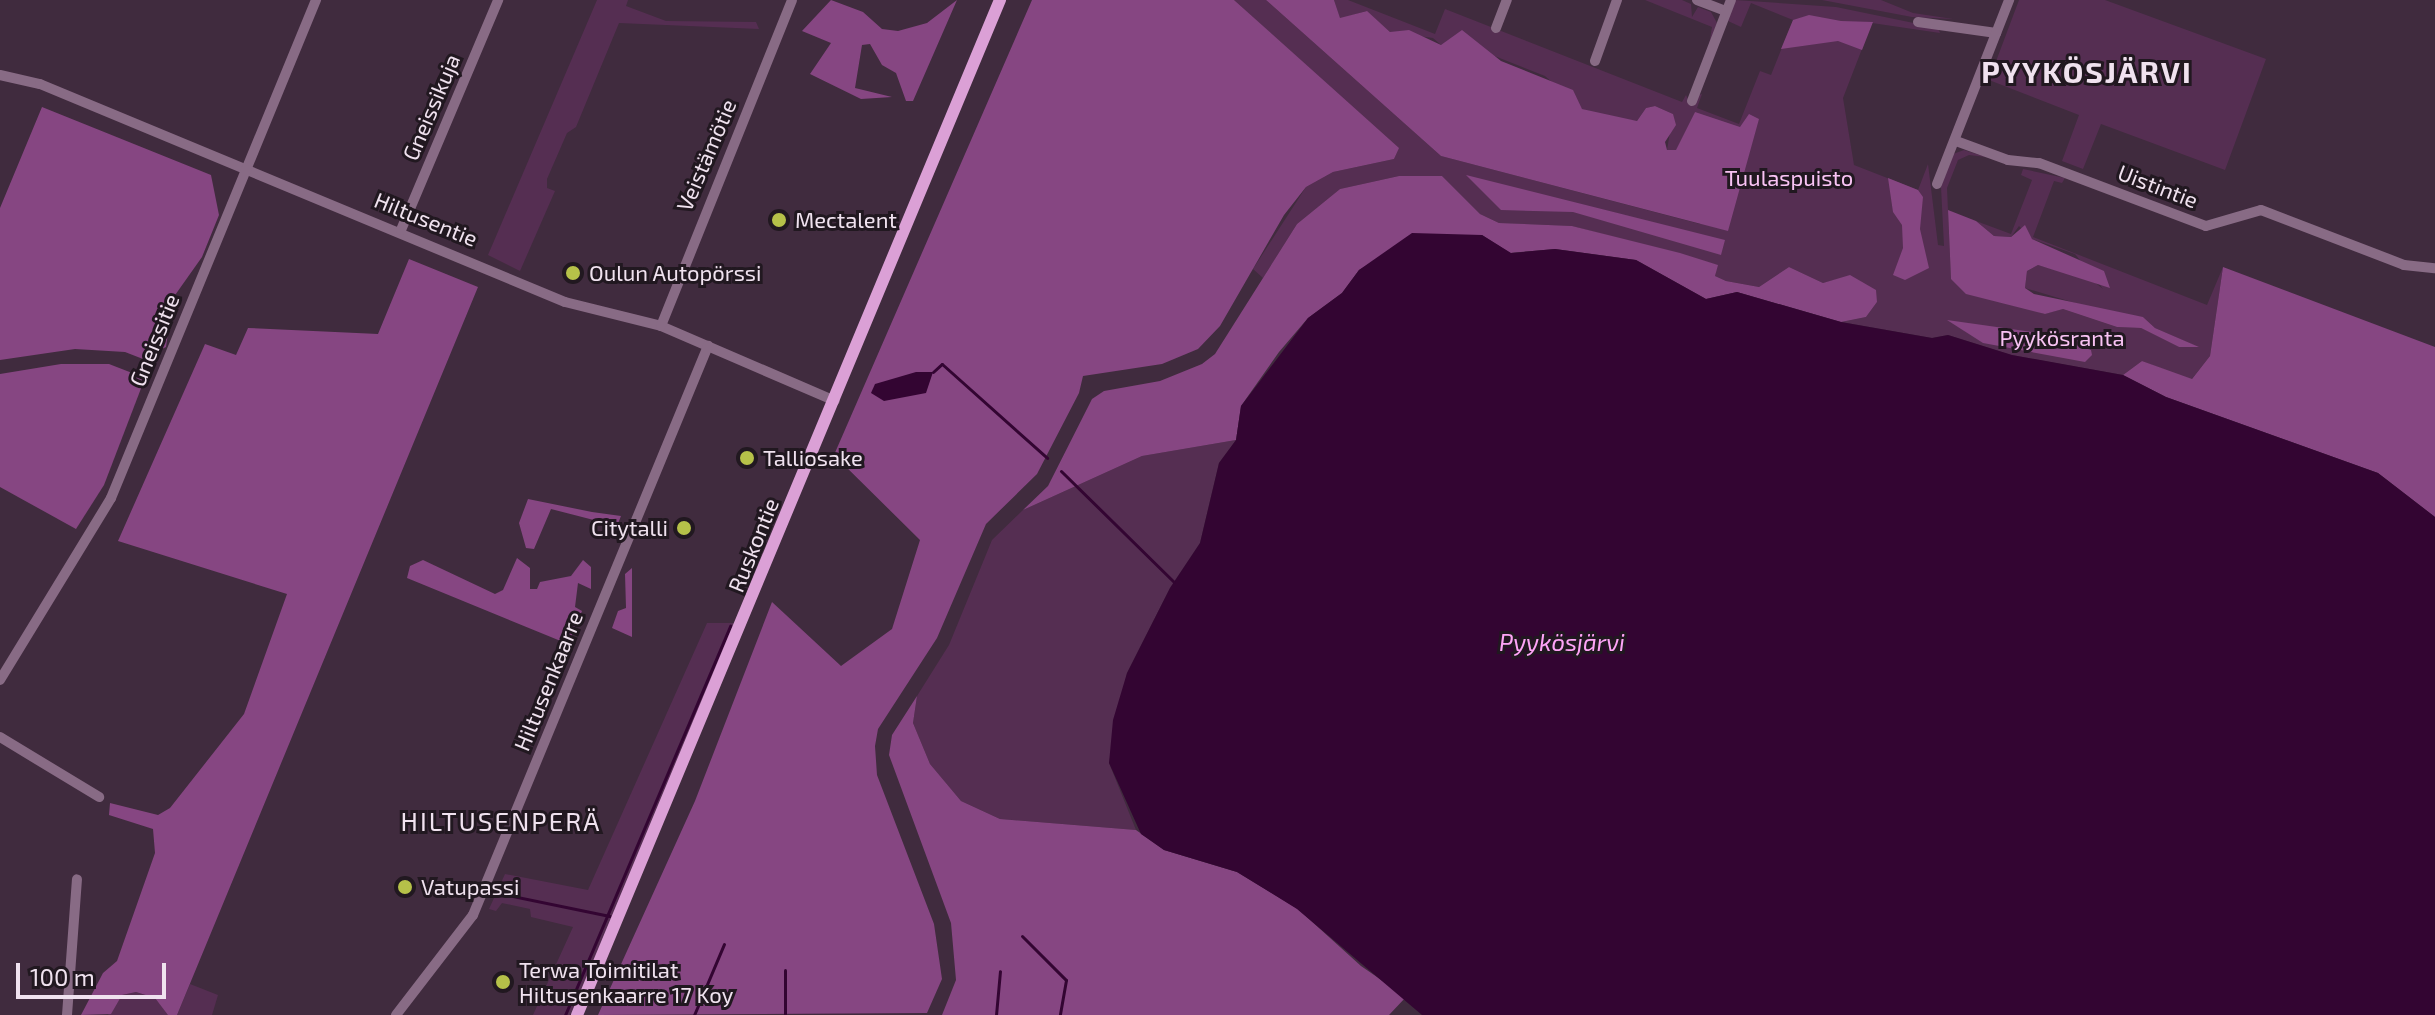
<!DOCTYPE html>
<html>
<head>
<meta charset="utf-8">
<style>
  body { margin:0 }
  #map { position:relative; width:2435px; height:1015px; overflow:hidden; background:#402b3e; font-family:"Exo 2",sans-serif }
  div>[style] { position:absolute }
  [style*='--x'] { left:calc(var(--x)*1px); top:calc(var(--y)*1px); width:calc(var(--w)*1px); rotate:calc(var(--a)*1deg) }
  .green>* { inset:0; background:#552e52 }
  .forest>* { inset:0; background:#864682 }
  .water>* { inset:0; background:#330532 }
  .stream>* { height:3px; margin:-1.5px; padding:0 1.5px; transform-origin:1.5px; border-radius:1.5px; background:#330532 }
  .minor>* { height:10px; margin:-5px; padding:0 5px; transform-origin:5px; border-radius:5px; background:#886b85 }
  .major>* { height:12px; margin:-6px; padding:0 6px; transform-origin:6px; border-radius:6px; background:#dba0d6 }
  .dots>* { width:22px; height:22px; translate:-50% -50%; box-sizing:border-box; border:4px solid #211820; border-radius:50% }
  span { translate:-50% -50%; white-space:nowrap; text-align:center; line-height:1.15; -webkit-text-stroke:6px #211820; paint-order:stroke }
  .street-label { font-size:22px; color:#f0e2ef }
  .park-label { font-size:22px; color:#f9c3f4 }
  .poi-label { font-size:22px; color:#f0e2ef }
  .left { translate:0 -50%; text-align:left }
  .right { translate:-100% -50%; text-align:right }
  .water-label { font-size:24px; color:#fea4f7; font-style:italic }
  .quarter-label { font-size:26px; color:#f0e2ef; letter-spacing:2px }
  .district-label { font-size:30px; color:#f0e2ef; font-weight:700; letter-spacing:2px }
  .scale { position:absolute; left:16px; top:963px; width:150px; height:36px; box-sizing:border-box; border:4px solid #f0e2ef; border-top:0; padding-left:10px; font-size:24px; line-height:28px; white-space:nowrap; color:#f0e2ef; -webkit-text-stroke:6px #211820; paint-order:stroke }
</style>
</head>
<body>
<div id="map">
  <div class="green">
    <i style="clip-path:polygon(597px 0,628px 0,626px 6px,666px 21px,756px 22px,759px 29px,619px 23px,576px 127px,567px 133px,547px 179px,547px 188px,555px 191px,520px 271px,488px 255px)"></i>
    <i style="clip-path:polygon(1234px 0,1266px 0,1441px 156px,1700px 224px,1695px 112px,1676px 151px,1667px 150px,1673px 114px,1655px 106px,1646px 108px,1637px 121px,1602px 116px,1582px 109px,1545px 76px,1487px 53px,1441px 45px,1433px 38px,1390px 32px,1366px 11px,1340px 19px,1334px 0,1348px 0,1435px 34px,1445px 9px,1682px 102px,1686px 95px,1688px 99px,1702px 94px,1697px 108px,1739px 124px,1760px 71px,1771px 75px,1793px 20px,1751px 3px,1741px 27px,1728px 21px,1735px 0,1836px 7px,1938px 28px,1940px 33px,1872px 23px,1843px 98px,1854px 165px,1918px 190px,1928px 164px,1938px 245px,1944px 246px,1941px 187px,1953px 154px,1964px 150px,1986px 157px,1969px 155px,1958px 160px,1947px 188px,1951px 278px,2044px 314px,2063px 309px,2117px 327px,2141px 328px,2179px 347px,2198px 347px,2155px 328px,2143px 317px,2118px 316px,2025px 288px,2027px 271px,2038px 265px,2092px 280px,2103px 289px,2075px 254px,2032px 239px,2019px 226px,2011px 237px,1994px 236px,1976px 221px,2011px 234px,2032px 180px,2021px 175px,2023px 169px,2065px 178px,2062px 183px,2054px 181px,2033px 237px,2207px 305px,2223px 267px,2210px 356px,2191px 380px,2142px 361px,2123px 375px,2011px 355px,1948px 335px,1932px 338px,1841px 322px,1866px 317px,1877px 302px,1850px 276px,1823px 283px,1789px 267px,1759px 287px,1726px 281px,1715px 276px,1717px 265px,1572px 226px,1499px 223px,1480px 214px,1442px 176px,1399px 176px,1340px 189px,1297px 224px,1263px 278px,1253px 269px,1306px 187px,1333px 172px,1394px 159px,1398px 149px)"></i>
    <i style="clip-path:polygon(1645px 0,1682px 0,1691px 4px,1692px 17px,1698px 7px,1711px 12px,1717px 23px,1709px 45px,1712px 27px)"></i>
    <i style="clip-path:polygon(1822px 0,1881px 0,1913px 13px,1953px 19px,1912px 17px)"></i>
    <i style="clip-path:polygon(2019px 0,2105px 0,2266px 59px,2225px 170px,2101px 124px,2083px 169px,2062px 161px,2079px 115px,1989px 80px)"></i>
    <i style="clip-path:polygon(1236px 440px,1219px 463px,1200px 543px,1170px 588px,1127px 673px,1109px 763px,1136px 830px,1000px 819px,961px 801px,930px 764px,913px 723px,917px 696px,949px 645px,992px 540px,1023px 510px,1142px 456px)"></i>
    <i style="clip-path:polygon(707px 623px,734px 623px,614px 918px,570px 1015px,533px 1015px,573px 927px,531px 917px,530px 909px,502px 903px,496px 911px,489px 909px,505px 874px,588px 890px)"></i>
    <i style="clip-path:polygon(190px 984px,218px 995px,212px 1015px,177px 1015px)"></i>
    <i style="clip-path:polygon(136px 992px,155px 998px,169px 1015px,108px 1015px,122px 995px)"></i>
  </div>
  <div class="forest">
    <i style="clip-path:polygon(831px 0,863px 12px,882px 29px,898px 31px,927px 23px,957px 0,913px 101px,906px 101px,896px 73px,882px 65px,870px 44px,862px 45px,855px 88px,892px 97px,861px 99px,810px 74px,831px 43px,802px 31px)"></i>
    <i style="clip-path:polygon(1032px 0,1234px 0,1399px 148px,1394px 159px,1333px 172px,1306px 187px,1284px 215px,1220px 326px,1198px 349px,1162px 364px,1083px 376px,1079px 393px,1037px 474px,986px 524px,937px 638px,878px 729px,875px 746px,877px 775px,934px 924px,942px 979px,927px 1013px,598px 1015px,695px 801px,772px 602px,841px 666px,892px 629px,920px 540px,834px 455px)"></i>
    <i style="clip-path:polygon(1266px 0,1334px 0,1340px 18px,1367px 11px,1390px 32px,1409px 30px,1441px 45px,1462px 30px,1501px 61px,1573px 90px,1582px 109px,1637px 121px,1646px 108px,1655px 106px,1673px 114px,1676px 125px,1665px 142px,1667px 150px,1676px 150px,1695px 112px,1740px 127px,1749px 114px,1759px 119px,1728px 231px,1441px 156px)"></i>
    <i style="clip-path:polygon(1809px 15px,1841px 21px,1873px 22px,1862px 50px,1838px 41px,1781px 49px,1793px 20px)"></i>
    <i style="clip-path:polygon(42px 107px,211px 175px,219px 215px,202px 257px,173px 298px,166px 347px,143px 359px,125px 352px,75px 349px,0 360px,0 208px)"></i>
    <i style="clip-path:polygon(1466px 175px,1725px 240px,1721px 255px,1573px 212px,1501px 210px)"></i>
    <i style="clip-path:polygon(1399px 176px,1442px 176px,1480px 214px,1499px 223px,1572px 226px,1680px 253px,1718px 265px,1715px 276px,1726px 281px,1759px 287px,1789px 267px,1823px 283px,1850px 275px,1876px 290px,1877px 302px,1866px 317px,1841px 322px,1737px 292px,1706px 299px,1636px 260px,1555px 249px,1510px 253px,1482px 235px,1378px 259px,1359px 270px,1342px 293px,1308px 318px,1279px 352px,1241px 406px,1236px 440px,1142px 456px,1023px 510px,1048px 486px,1092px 399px,1104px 391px,1160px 381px,1202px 364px,1215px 354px,1297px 224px,1340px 189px)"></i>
    <i style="clip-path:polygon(1888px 178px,1918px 190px,1923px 197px,1920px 229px,1929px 268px,1905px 280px,1893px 275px,1903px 248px,1902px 225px,1893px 212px)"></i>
    <i style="clip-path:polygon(1948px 210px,1976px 221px,1994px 236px,2011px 237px,2025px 225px,2032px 239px,2104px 271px,2110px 288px,2038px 265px,2027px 271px,2025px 288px,2034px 294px,2143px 317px,2155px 328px,2199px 347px,2179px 347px,2141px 328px,2117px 327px,2063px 309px,2045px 314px,1966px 294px,1951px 279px)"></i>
    <i style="clip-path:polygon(409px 259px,478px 287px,177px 1015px,168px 1015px,155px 998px,136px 992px,122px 995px,111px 1014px,81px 1015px,103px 973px,117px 961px,155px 853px,153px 829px,109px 815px,110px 803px,158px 815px,170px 808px,244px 714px,287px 594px,118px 541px,205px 344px,236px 355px,248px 328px,378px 334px)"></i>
    <i style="clip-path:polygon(2223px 267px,2435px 347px,2435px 517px,2378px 473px,2166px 397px,2123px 375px,2142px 361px,2192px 379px,2210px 356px)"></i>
    <i style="clip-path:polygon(1947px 320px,2039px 333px,2091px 350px,2092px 355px,2085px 362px,1983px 343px)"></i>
    <i style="clip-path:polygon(61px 364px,109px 364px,145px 378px,104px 485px,76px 529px,0 487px,0 374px)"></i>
    <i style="clip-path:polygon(528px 499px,592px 512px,621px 516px,617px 526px,551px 509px,534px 549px,526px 548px,519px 523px)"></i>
    <i style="clip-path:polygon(517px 558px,530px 568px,530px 589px,537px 589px,540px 582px,571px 576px,583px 560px,591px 567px,591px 589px,578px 583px,575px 607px,582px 611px,568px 644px,407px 578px,410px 566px,423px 560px,495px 594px,503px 590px)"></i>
    <i style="clip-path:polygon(632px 568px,632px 637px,612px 628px,618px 611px,626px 608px,625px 574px)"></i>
    <i style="clip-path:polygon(917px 696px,913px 723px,930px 764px,961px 801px,1000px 819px,1136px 830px,1164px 850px,1237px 872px,1298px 909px,1361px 966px,1406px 997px,1389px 1015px,942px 1015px,956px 980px,951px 923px,889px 755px,892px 735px)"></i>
  </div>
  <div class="water">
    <i style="clip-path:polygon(1412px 233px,1482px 235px,1511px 253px,1555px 249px,1636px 260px,1706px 299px,1737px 292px,1841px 322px,1932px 338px,1948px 335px,2012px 355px,2123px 375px,2166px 397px,2378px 473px,2435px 517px,2435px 1015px,1422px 1015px,1297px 909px,1237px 872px,1164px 850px,1141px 834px,1109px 763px,1113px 720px,1127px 673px,1170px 588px,1200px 543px,1219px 463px,1236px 440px,1241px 406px,1308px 318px,1342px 293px,1359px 270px)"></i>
    <i style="clip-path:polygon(916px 372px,933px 372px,926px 393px,884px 401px,871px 393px,875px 384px)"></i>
  </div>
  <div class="stream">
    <i style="--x:933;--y:372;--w:12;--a:-42"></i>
    <i style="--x:942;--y:364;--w:141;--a:41.8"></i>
    <i style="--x:1061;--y:471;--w:158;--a:44.5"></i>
    <i style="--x:493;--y:892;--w:119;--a:11.6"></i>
    <i style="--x:1022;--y:936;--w:62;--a:45"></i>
    <i style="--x:1066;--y:980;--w:36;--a:100"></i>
    <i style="--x:565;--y:1015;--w:423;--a:-67"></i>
    <i style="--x:694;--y:1015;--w:77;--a:-67.1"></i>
    <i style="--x:785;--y:1015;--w:45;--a:-90"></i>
    <i style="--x:996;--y:1015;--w:44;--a:-84.8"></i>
  </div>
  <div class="minor">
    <i style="--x:1697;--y:0;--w:31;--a:21"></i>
    <i style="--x:1918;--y:22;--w:79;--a:8"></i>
    <i style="--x:1496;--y:28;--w:30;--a:-69"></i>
    <i style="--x:1595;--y:61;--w:65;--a:-70.2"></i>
    <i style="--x:0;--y:75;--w:41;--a:12.7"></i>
    <i style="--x:40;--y:84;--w:568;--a:22.55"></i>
    <i style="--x:565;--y:302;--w:99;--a:14"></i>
    <i style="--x:661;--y:326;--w:189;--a:23.3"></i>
    <i style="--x:1692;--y:101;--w:108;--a:-68.9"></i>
    <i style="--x:1956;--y:141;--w:55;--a:20.1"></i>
    <i style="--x:2008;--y:160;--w:31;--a:6"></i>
    <i style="--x:2039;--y:163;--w:178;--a:20.7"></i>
    <i style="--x:2206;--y:226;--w:57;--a:-16.2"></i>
    <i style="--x:2261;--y:210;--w:153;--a:21"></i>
    <i style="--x:2404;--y:265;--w:31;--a:6"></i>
    <i style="--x:1937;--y:184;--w:198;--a:-68.6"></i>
    <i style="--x:401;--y:230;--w:250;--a:-67.1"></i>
    <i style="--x:661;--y:326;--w:351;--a:-68.1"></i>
    <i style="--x:0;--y:680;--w:213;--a:-58.6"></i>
    <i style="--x:111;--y:498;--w:539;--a:-67.63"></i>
    <i style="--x:0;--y:737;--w:116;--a:31.2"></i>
    <i style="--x:67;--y:1015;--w:136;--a:-85.8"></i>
    <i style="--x:396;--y:1015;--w:126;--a:-52.4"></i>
    <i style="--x:473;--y:915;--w:616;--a:-67.56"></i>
  </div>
  <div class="major">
    <i style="--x:577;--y:1015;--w:1100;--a:-67.38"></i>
  </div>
  <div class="dots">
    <i style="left:779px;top:220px;background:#b6c149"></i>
    <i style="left:573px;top:273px;background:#b6c149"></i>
    <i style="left:747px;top:458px;background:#b6c149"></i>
    <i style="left:684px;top:528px;background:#b6c149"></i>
    <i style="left:405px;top:887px;background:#b6c149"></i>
    <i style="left:503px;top:982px;background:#b6c149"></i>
  </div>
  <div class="street-label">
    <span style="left:431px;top:107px;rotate:-67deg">Gneissikuja</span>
    <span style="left:706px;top:155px;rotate:-67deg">Veistämötie</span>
    <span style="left:2158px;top:186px;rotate:21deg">Uistintie</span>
    <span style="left:426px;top:219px;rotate:22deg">Hiltusentie</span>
    <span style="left:154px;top:340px;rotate:-68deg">Gneissitie</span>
    <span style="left:753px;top:545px;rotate:-68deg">Ruskontie</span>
    <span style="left:548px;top:681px;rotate:-68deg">Hiltusenkaarre</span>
  </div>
  <div class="park-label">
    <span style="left:1789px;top:178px">Tuulaspuisto</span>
    <span style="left:2062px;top:338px">Pyykösranta</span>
  </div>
  <div class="poi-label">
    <span class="left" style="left:795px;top:220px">Mectalent</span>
    <span class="left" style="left:589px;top:273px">Oulun Autopörssi</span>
    <span class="left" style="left:763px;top:458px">Talliosake</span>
    <span class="right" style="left:668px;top:528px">Citytalli</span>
    <span class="left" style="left:421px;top:887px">Vatupassi</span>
    <span class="left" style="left:519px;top:982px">Terwa Toimitilat<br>Hiltusenkaarre 17 Koy</span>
  </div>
  <div class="water-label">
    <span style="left:1562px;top:642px">Pyykösjärvi</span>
  </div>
  <div class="quarter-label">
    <span style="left:501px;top:821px">HILTUSENPERÄ</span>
  </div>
  <div class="district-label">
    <span style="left:2087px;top:71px">PYYKÖSJÄRVI</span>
  </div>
  <div class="scale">100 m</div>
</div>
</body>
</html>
